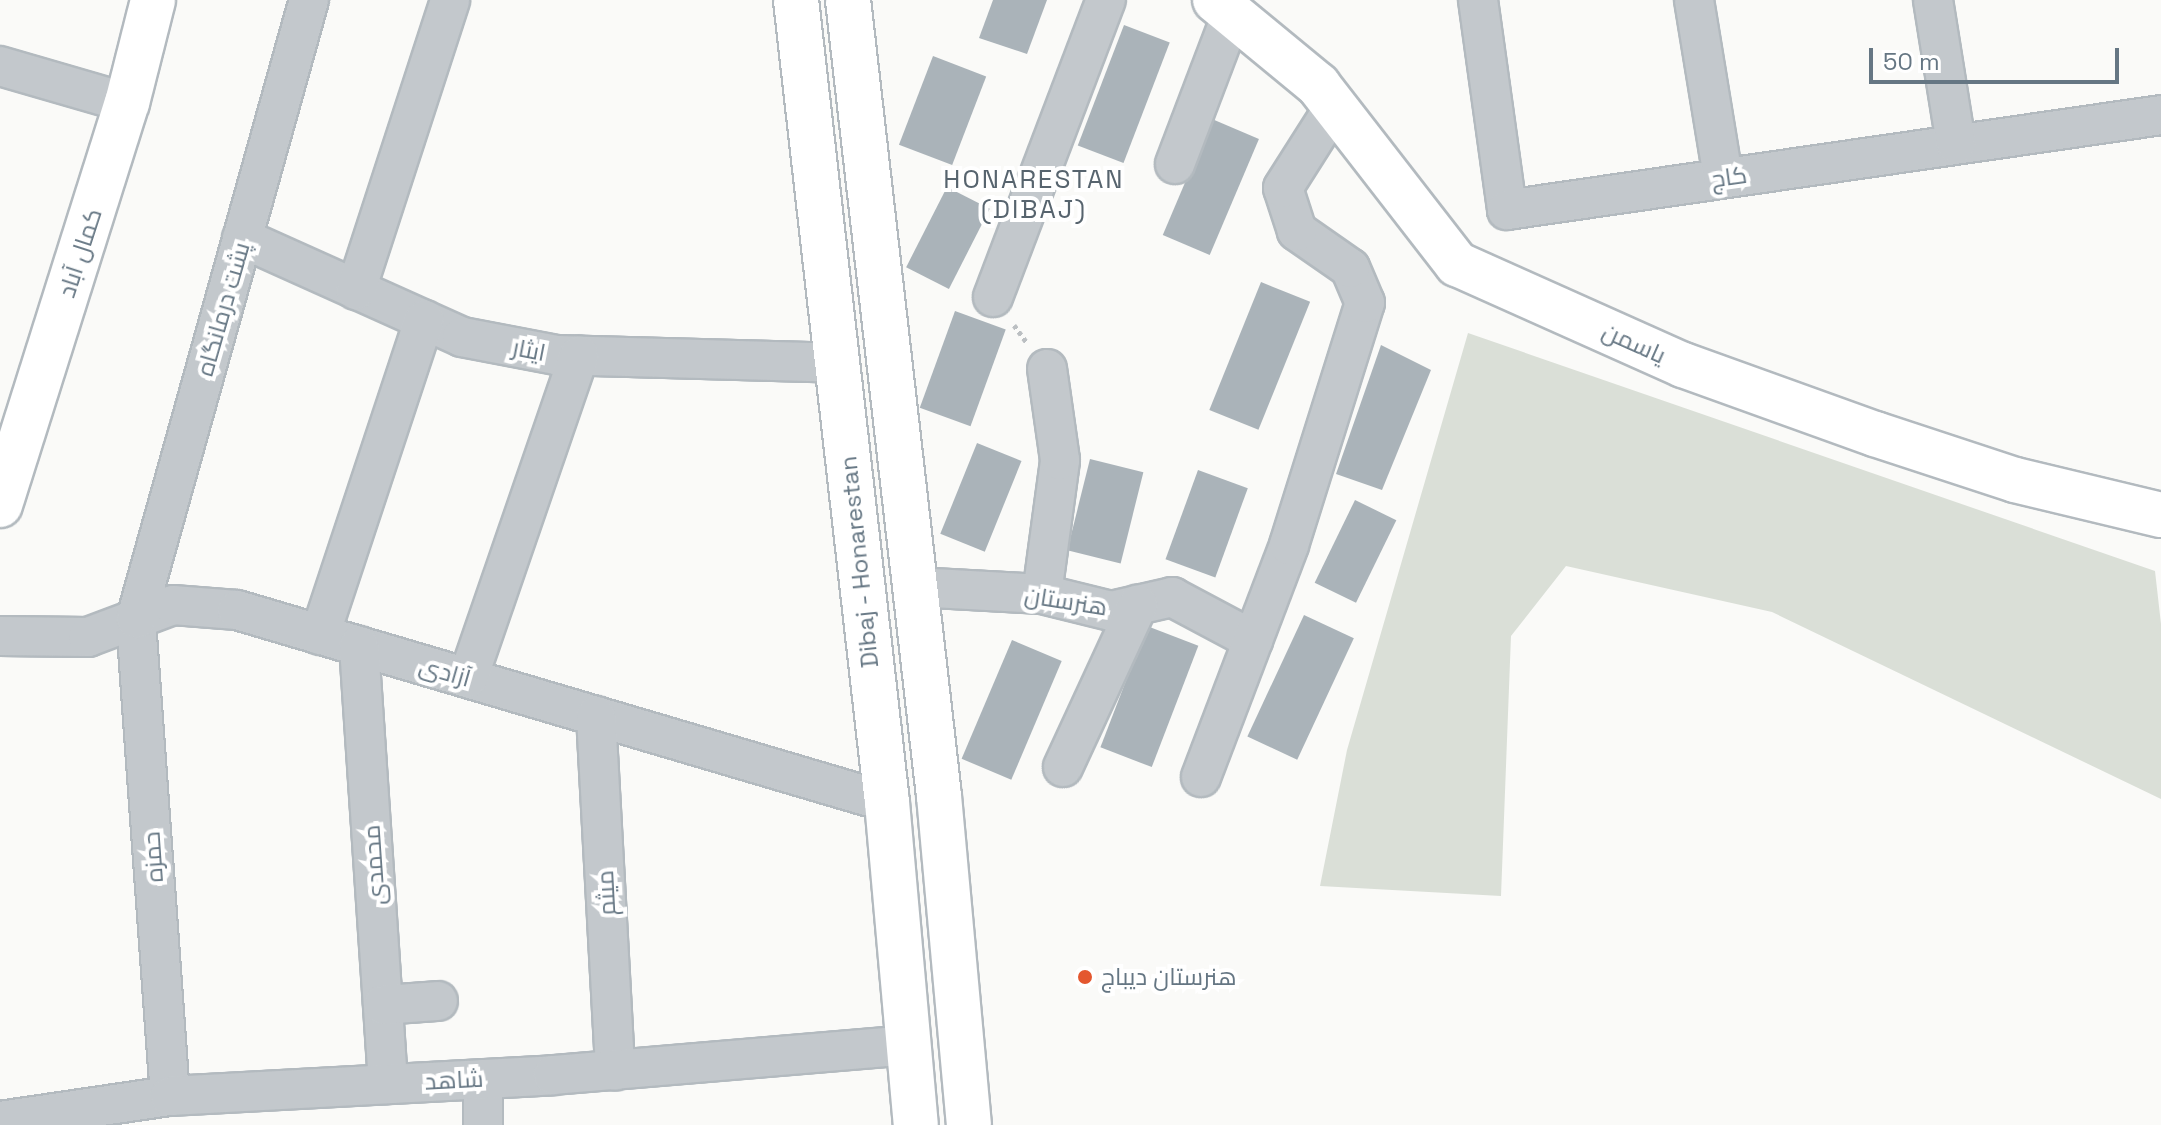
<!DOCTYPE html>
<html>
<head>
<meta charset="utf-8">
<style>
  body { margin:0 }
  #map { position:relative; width:2161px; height:1125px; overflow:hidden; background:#fafaf8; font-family:"Space Grotesk",Cairo,sans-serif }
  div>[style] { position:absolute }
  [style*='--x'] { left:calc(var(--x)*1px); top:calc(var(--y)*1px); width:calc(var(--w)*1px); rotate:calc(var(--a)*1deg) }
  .green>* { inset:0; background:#dadfd7 }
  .building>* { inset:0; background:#aab3b9; transform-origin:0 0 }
  .path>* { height:5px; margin-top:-2.5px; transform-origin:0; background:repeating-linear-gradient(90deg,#bbbfc2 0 4px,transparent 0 8px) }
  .roads { filter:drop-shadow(2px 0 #b3babf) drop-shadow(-2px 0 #b3babf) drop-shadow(0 2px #b3babf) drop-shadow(0 -2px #b3babf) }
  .minor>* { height:38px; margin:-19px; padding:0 19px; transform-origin:19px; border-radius:19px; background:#c3c8cc }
  .secondary>* { height:44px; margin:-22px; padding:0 22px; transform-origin:22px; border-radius:22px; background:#fff }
  .dots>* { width:22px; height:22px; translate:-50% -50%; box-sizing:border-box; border:4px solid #fff; border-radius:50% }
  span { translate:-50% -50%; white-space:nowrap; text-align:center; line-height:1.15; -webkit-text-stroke:8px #fff; paint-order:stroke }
  .street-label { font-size:24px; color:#657683 }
  .poi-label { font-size:24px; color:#657683 }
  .left { translate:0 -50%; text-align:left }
  .neighbourhood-label { font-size:26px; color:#57646e; letter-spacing:2px }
  .scale { position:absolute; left:1869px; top:48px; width:250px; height:36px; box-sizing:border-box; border:4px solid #657683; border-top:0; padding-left:10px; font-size:24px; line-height:28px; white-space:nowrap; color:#657683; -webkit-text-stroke:6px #fff; paint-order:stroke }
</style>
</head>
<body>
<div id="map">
  <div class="green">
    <i style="clip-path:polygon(1468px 333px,2155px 571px,2161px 624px,2161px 799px,1772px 612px,1566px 566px,1511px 636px,1501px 896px,1320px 886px,1347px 750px)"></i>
  </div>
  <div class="building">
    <i style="clip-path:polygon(993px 0,1047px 0,1027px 54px,979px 38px)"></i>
    <i style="left:1124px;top:25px;width:49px;height:129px;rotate:21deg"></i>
    <i style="left:933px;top:56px;width:57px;height:95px;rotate:21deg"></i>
    <i style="left:1212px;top:119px;width:51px;height:126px;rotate:23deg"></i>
    <i style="left:947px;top:187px;width:48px;height:90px;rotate:27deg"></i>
    <i style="left:1261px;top:282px;width:53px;height:138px;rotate:22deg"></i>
    <i style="left:955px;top:311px;width:54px;height:103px;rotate:20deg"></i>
    <i style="clip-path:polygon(1381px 345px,1431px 370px,1382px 490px,1336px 474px)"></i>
    <i style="left:977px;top:443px;width:48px;height:98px;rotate:22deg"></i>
    <i style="left:1090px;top:459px;width:55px;height:94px;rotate:14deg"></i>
    <i style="left:1198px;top:470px;width:53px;height:95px;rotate:20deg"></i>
    <i style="left:1355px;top:500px;width:46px;height:92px;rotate:26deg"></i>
    <i style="left:1304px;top:615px;width:55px;height:134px;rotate:25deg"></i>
    <i style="left:1147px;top:626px;width:55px;height:130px;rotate:21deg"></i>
    <i style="left:1012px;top:640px;width:54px;height:129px;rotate:23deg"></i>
  </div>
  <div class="path">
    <i style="--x:1014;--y:325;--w:22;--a:54"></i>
  </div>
  <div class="roads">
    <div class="minor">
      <i style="--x:1478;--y:0;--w:212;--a:82.1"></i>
      <i style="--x:1507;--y:210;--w:661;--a:-8.26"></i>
      <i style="--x:1694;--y:0;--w:180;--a:80.7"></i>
      <i style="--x:1933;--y:0;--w:146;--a:80.9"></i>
      <i style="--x:0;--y:66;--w:132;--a:16.2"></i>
      <i style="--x:1175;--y:164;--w:160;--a:-69.2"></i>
      <i style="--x:242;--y:238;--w:241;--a:24.2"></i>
      <i style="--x:462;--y:337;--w:96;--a:10.8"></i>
      <i style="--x:556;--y:355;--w:281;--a:1.6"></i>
      <i style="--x:356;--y:290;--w:305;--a:-72"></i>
      <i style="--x:993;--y:297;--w:318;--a:-69.2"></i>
      <i style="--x:915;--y:587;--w:127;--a:3.2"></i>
      <i style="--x:1042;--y:594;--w:71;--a:13.8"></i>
      <i style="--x:1111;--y:611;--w:63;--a:-12.9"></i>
      <i style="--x:1172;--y:597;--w:92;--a:28"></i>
      <i style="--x:1042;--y:594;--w:135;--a:-82.3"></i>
      <i style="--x:1060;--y:460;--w:92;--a:-98.1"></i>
      <i style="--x:320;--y:635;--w:332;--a:-71.7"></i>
      <i style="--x:0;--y:636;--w:88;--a:0.7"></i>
      <i style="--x:88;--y:637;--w:91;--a:-20.6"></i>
      <i style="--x:173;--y:605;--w:64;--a:4.5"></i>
      <i style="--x:237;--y:610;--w:678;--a:16.46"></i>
      <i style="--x:359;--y:646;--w:439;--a:86.2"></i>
      <i style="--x:468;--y:678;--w:341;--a:-71"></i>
      <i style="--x:596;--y:716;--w:355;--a:86.9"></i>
      <i style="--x:1063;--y:767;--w:179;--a:-65.2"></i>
      <i style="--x:1201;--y:777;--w:248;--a:-69.2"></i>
      <i style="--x:1289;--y:545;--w:254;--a:-72.6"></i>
      <i style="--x:1365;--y:303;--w:38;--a:-113"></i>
      <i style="--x:1350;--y:268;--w:65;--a:-145.1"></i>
      <i style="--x:1297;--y:231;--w:45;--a:-108"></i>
      <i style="--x:1283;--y:188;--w:97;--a:-57.6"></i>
      <i style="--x:383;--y:1005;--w:55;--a:-4.2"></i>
      <i style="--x:483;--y:1079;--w:46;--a:90"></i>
      <i style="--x:170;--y:1096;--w:478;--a:-94.1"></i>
      <i style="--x:136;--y:619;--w:643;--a:-74.39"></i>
      <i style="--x:0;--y:1121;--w:172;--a:-8.4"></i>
      <i style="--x:170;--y:1096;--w:384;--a:-3.1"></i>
      <i style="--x:553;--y:1075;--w:357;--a:-4.8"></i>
    </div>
    <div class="secondary">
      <i style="--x:796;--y:0;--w:807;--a:83.53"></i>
      <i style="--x:887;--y:802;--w:324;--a:84.9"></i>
      <i style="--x:848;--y:0;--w:801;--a:83.48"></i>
      <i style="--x:939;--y:796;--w:330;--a:84.8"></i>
      <i style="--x:1215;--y:0;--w:134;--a:39.5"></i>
      <i style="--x:1318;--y:85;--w:227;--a:52.2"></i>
      <i style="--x:1457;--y:264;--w:248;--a:24.1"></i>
      <i style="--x:1683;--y:365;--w:204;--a:19.8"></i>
      <i style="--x:1875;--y:434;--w:147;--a:18.2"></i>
      <i style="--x:2015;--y:480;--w:150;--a:13.5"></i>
      <i style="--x:0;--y:505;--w:422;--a:-72.5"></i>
      <i style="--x:127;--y:103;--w:106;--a:-75.8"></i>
    </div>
  </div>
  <div class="dots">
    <i style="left:1085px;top:977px;background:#e4572e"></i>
  </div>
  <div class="street-label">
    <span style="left:1729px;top:177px;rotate:-8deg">کاج</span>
    <span style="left:80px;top:253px;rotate:-72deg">کمال آباد</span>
    <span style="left:223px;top:309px;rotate:-74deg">پشت درمانگاه</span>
    <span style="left:1634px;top:343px;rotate:24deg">یاسمن</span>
    <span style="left:529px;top:350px;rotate:11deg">ایثار</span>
    <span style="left:859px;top:562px;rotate:-96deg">Dibaj - Honarestan</span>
    <span style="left:1066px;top:601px;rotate:9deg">هنرستان</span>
    <span style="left:445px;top:672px;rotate:16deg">آزادی</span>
    <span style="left:153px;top:857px;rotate:-94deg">حمزه</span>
    <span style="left:374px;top:865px;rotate:-94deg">محمدی</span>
    <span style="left:606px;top:893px;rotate:-93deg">میثم</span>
    <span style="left:454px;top:1080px;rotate:-3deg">شاهد</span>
  </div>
  <div class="poi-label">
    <span class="left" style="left:1101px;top:977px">هنرستان دیباج</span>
  </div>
  <div class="neighbourhood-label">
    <span style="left:1034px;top:195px">HONARESTAN<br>(DIBAJ)</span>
  </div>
  <div class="scale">50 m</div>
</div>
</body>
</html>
